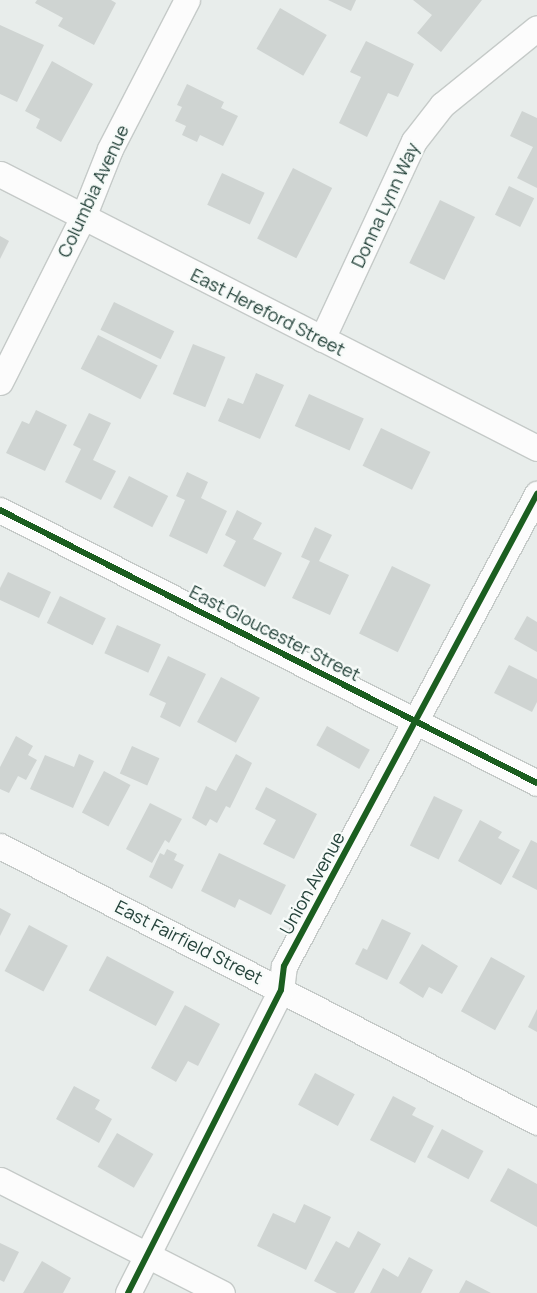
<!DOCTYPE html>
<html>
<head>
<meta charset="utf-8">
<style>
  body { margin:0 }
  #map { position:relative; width:537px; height:1293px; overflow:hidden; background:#e8edeb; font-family:Manrope,sans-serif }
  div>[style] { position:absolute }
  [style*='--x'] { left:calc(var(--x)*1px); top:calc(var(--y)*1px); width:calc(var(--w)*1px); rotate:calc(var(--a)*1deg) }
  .building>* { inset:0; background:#cfd4d2; transform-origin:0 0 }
  .roads { filter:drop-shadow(1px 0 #c5cac8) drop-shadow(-1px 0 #c5cac8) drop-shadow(0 1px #c5cac8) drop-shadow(0 -1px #c5cac8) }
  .minor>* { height:25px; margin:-12.5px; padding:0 12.5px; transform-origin:12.5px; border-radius:12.5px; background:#fcfcfc }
  .cycleway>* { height:6px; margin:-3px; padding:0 3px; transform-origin:3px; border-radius:3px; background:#1b5e20 }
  span { translate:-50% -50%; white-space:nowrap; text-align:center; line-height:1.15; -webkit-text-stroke:4.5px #f7fbf9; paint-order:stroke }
  .street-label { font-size:18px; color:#24423a }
</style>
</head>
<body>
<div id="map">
  <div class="building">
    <i style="clip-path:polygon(37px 0,111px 0,116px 3px,94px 45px,58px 26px,63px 18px,35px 3px)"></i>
    <i style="clip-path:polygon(328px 0,356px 0,351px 11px)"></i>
    <i style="clip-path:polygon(413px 0,482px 0,441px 52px,417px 33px,432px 15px)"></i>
    <i style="left:280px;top:8px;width:54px;height:47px;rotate:30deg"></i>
    <i style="clip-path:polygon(0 25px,44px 45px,17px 102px,0 94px)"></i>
    <i style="clip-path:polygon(366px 41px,414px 64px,398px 97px,388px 93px,367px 137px,339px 123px,361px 77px,350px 72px)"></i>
    <i style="clip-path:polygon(52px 61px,93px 84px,61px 142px,36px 128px,40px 119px,25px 111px)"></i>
    <i style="clip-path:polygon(187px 84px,224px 102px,221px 108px,238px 116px,223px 146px,200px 135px,197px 142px,182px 135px,186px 126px,175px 121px,182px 107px,177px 105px)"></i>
    <i style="clip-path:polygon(522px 111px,537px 118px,537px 188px,517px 178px,533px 147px,510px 136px)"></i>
    <i style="left:293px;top:168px;width:44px;height:79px;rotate:27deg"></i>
    <i style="left:222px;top:173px;width:47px;height:35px;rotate:25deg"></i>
    <i style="left:509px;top:186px;width:28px;height:32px;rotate:26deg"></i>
    <i style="left:440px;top:200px;width:39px;height:70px;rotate:26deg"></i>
    <i style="clip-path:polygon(0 236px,9px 241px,0 259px)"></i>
    <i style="left:114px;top:302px;width:67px;height:31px;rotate:26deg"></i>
    <i style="left:98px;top:335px;width:67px;height:38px;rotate:27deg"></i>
    <i style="left:193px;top:344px;width:35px;height:54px;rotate:22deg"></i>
    <i style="clip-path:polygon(256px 373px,284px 385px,260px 439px,218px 421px,228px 398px,243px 404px)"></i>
    <i style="left:309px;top:394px;width:60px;height:35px;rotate:24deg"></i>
    <i style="clip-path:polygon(36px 410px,67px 425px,45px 471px,6px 453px,22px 421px,29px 424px)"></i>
    <i style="clip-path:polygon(89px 413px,111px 423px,93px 460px,116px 471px,101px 500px,65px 482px,81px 449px,73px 445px)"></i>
    <i style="left:381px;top:428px;width:55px;height:42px;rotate:26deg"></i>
    <i style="clip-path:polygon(187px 472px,208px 482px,201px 498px,227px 511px,207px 554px,169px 536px,185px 500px,176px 496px)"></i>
    <i style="left:129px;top:476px;width:44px;height:35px;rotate:27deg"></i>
    <i style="clip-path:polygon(237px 510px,262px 523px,253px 539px,282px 553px,265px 587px,223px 566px,236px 541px,225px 535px)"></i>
    <i style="clip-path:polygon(315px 527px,332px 535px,319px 561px,349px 575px,330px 615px,292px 598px,310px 561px,301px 557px)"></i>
    <i style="left:392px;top:566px;width:43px;height:75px;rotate:26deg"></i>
    <i style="clip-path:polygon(8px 572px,51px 592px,39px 618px,0 600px,0 588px)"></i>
    <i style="left:60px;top:596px;width:51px;height:30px;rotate:26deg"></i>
    <i style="clip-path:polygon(527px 616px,537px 622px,537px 652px,514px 639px)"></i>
    <i style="left:117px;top:625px;width:48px;height:31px;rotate:24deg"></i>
    <i style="clip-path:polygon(168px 656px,206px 674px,180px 727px,160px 717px,166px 703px,149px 695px)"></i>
    <i style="clip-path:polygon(509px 665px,537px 679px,537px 702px,532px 712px,494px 693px)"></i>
    <i style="left:221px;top:677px;width:44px;height:51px;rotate:28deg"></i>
    <i style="left:327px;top:726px;width:49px;height:22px;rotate:29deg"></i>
    <i style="clip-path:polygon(16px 736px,33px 746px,28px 755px,37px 760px,26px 780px,18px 776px,9px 793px,0 789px,0 767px)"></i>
    <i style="left:132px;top:746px;width:30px;height:30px;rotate:24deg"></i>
    <i style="clip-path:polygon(79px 754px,94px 761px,73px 808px,30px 789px,45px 755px,74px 767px)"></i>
    <i style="clip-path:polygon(236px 754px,252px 763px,230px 808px,226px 806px,217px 823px,210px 819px,206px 826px,192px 818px,206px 786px,216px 791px)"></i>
    <i style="left:104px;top:771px;width:30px;height:47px;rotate:28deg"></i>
    <i style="clip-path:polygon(266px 787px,317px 814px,294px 859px,263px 844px,276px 820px,255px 809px)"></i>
    <i style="left:434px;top:796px;width:32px;height:55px;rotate:26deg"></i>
    <i style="clip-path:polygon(150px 803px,182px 819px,169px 843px,165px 840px,152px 863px,126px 849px)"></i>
    <i style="clip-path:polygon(480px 820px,502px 832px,498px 838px,520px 850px,501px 885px,458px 861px)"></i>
    <i style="clip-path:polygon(531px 840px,537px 843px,537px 890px,512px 877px)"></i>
    <i style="clip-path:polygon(167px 849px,177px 854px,174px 860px,184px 865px,172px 889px,149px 877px,160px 853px,164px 855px)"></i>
    <i style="clip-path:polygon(219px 853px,286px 885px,271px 915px,239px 899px,235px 908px,201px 891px)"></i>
    <i style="clip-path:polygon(0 908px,11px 914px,0 936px)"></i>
    <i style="clip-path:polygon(382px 919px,411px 933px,387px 980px,355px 964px,363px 948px,367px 950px)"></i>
    <i style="left:29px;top:925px;width:44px;height:52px;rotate:28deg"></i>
    <i style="clip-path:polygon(422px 944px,458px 966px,442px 994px,429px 987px,423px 998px,399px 983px)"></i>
    <i style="left:107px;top:956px;width:76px;height:39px;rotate:28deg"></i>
    <i style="left:491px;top:957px;width:39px;height:62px;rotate:29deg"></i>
    <i style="clip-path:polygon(185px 1005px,220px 1024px,198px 1066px,188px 1061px,176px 1082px,151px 1068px)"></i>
    <i style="clip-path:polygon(537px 1009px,537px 1032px,528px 1027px)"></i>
    <i style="left:315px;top:1073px;width:45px;height:36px;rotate:28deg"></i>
    <i style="clip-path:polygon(74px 1086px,100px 1100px,95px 1109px,112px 1119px,99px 1143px,56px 1119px)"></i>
    <i style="clip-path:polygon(393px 1096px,416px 1108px,412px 1115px,434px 1126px,415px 1163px,370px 1140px)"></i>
    <i style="left:442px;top:1129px;width:47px;height:32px;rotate:28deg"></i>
    <i style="left:117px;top:1133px;width:42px;height:39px;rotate:30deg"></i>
    <i style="clip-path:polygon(508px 1168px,537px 1184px,537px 1227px,490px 1201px)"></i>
    <i style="clip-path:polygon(304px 1204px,331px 1217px,306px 1270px,257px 1246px,273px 1213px,295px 1223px)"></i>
    <i style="clip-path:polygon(358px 1231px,381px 1244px,354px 1293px,337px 1293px,314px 1281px,336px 1241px,349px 1248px)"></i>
    <i style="clip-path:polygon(0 1243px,19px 1252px,4px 1282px,0 1280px)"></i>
    <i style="clip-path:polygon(409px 1257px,433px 1270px,421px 1293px,370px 1293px,383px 1268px,398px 1277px)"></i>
    <i style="clip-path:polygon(42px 1261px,71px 1278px,63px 1293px,23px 1293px)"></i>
    <i style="clip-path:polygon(466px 1280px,491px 1293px,459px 1293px)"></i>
  </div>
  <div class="roads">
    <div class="minor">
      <i style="--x:0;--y:174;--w:603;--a:27.03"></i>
      <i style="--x:322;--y:339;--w:218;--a:-65.1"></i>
      <i style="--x:414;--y:141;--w:46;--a:-52.1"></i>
      <i style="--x:442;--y:105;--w:122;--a:-39"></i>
      <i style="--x:0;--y:382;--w:185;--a:-63.3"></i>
      <i style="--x:83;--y:217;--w:73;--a:-68.3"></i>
      <i style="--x:110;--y:149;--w:168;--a:-62.7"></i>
      <i style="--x:0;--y:510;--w:602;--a:26.95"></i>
      <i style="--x:0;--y:846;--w:604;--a:27.2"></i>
      <i style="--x:0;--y:1180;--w:249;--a:27"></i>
      <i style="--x:128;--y:1293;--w:339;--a:-63.2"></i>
      <i style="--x:281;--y:990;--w:24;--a:-83"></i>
      <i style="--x:284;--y:966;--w:536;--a:-61.81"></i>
    </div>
  </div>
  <div class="cycleway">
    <i style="--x:0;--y:510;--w:602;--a:26.95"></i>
    <i style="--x:128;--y:1293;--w:339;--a:-63.2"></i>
    <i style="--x:281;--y:990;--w:24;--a:-83"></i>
    <i style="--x:284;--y:966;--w:536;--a:-61.81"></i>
  </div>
  <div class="street-label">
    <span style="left:93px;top:191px;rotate:-65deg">Columbia Avenue</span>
    <span style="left:385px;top:205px;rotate:-65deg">Donna Lynn Way</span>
    <span style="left:268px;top:312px;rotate:27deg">East Hereford Street</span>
    <span style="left:275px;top:633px;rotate:27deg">East Gloucester Street</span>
    <span style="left:312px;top:883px;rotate:-61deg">Union Avenue</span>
    <span style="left:189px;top:942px;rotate:27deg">East Fairfield Street</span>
  </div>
</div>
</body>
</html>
